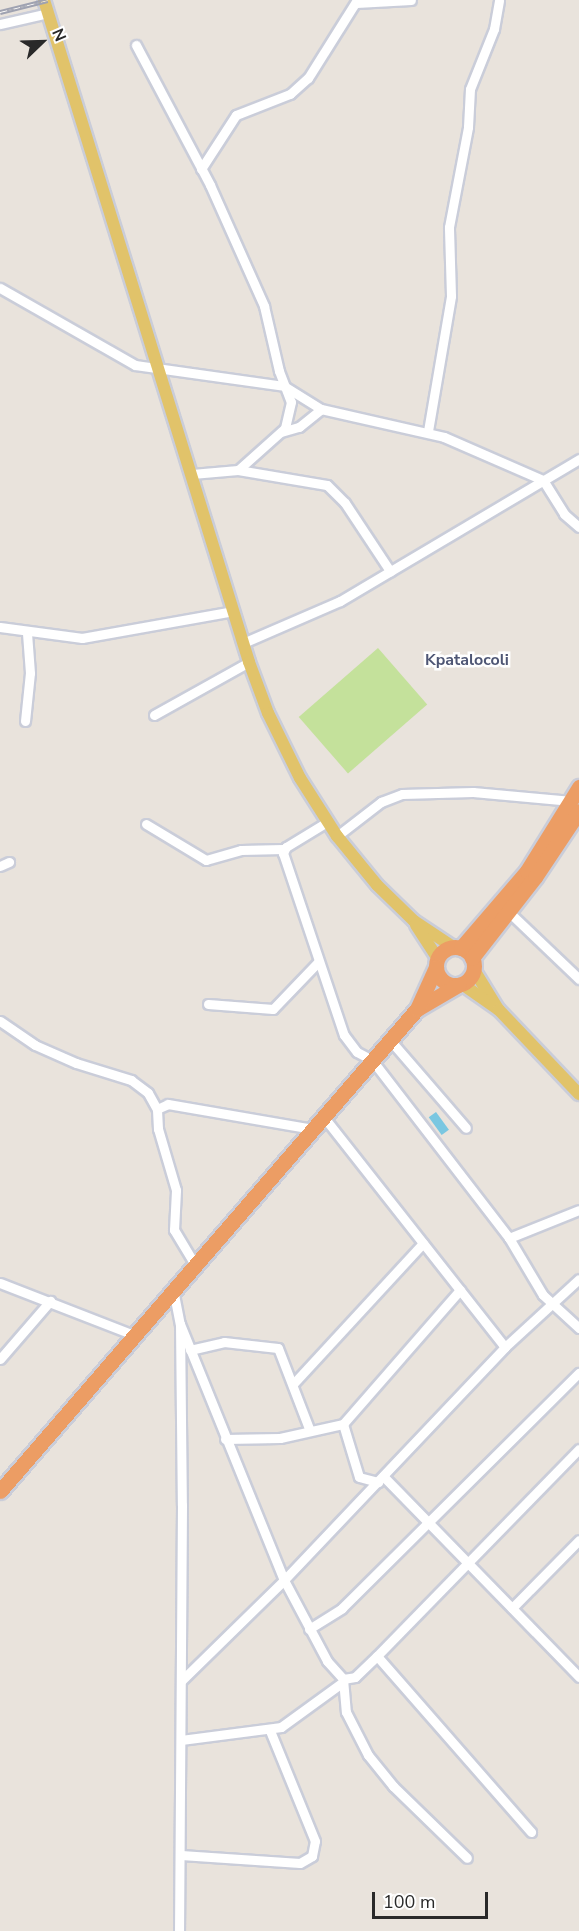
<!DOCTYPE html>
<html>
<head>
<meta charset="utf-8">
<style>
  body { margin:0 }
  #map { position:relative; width:579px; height:1931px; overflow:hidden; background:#e9e3dc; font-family:"Nunito Sans",sans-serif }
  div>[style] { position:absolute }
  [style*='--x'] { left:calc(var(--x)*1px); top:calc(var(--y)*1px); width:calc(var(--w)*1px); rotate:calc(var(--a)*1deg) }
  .pitch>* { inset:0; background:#c4e19b; transform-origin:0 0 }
  .water>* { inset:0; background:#7ac7e1; transform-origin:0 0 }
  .roads { filter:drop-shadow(2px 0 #cacdd9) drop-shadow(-2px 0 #cacdd9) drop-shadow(0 2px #cacdd9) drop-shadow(0 -2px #cacdd9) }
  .minor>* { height:9px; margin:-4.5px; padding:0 4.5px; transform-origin:4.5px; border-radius:4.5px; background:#fff }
  .major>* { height:12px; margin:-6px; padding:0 6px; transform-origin:6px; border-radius:6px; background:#e1c36a }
  .highway>* { height:15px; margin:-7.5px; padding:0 7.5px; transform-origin:7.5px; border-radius:7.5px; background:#ec9d64 }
  .highway>.ring { margin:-7.5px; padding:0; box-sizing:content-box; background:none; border:15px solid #ec9d64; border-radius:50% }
  .rail>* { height:4.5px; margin-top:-2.25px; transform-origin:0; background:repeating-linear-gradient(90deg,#fff 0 7px,#9fa2b1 0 14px); box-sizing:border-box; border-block:2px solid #9fa2b1 }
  span { translate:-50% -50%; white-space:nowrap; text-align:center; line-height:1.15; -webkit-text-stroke:5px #fff; paint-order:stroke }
  .neighbourhood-label { font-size:16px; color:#4e5674; font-weight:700 }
  .north { position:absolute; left:12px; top:12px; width:60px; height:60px; -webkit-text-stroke:4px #fff; paint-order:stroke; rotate:67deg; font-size:16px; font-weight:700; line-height:24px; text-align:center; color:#292929 }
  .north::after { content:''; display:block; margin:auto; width:21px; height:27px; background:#292929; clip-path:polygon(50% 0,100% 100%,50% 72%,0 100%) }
  .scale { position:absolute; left:372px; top:1892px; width:116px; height:27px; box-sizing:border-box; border:3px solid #292929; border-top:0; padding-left:8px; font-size:18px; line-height:21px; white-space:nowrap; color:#292929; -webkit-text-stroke:4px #fff; paint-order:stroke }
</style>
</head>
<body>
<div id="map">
  <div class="pitch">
    <i style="left:378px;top:648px;width:75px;height:105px;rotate:49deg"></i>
  </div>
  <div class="water">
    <i style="left:436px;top:1112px;width:22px;height:9px;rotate:54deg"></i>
  </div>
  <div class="roads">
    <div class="minor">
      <i style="--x:356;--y:3;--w:55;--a:-3.1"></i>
      <i style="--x:0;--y:24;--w:49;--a:-12.9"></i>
      <i style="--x:136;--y:45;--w:158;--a:62.1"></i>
      <i style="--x:210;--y:185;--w:133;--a:65.9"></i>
      <i style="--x:264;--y:306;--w:67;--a:77"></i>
      <i style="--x:279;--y:371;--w:33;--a:69"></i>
      <i style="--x:291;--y:402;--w:27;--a:103"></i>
      <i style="--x:285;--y:428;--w:63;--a:138.2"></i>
      <i style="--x:201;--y:169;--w:64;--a:-57.1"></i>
      <i style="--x:236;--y:115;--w:58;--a:-21.3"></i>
      <i style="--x:290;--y:94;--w:24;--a:-42"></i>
      <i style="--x:308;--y:78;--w:92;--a:-57.9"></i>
      <i style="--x:0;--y:288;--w:155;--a:29.7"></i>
      <i style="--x:135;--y:365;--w:150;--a:8"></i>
      <i style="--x:284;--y:386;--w:44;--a:31.9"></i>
      <i style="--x:321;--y:409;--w:126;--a:12.8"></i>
      <i style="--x:444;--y:437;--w:108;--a:23.5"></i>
      <i style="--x:543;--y:480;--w:40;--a:58"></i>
      <i style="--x:564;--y:514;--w:20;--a:41"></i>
      <i style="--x:428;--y:431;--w:137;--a:-80.3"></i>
      <i style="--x:451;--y:296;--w:69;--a:-91.7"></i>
      <i style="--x:449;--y:227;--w:102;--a:-79.2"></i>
      <i style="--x:468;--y:127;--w:38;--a:-87"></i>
      <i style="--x:470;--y:89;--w:65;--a:-68.2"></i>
      <i style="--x:494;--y:29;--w:29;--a:-80"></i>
      <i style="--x:281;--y:432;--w:19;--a:-16"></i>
      <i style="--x:299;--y:427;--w:28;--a:-39"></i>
      <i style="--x:192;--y:474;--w:46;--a:-5"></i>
      <i style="--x:238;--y:470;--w:90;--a:9.6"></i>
      <i style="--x:327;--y:485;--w:25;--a:45"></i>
      <i style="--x:345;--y:503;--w:82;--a:56.5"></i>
      <i style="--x:0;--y:627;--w:83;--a:7.6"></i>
      <i style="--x:82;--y:638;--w:154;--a:-10.1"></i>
      <i style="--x:243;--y:643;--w:106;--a:-23.4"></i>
      <i style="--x:340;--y:601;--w:278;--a:-30.7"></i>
      <i style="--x:154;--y:715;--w:109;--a:-29.2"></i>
      <i style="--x:25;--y:721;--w:48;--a:-84.1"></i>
      <i style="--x:30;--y:673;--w:40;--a:-94.3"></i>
      <i style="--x:327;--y:822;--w:48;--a:148.6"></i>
      <i style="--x:286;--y:847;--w:7;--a:117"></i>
      <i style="--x:283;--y:853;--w:192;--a:71.5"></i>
      <i style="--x:344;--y:1035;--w:21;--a:53"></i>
      <i style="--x:357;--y:1052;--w:17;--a:28"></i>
      <i style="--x:372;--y:1060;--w:225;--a:52.4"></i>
      <i style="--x:509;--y:1238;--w:66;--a:59.2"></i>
      <i style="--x:543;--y:1295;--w:49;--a:42.5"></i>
      <i style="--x:146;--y:824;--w:70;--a:31"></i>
      <i style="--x:206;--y:860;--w:36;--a:-16"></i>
      <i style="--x:241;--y:850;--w:42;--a:-1.4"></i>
      <i style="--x:337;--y:836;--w:56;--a:-37.7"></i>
      <i style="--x:381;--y:802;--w:22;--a:-21"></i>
      <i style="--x:402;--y:794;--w:71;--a:-1.6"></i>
      <i style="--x:473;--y:792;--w:99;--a:5.2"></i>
      <i style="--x:0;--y:866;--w:10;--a:-24"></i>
      <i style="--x:509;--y:912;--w:97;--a:43.7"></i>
      <i style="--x:208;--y:1004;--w:65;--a:4.4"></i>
      <i style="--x:273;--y:1009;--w:65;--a:-46.2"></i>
      <i style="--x:0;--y:1021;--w:42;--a:34.4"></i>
      <i style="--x:35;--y:1045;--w:45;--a:23.7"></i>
      <i style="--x:76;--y:1063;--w:58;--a:17.2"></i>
      <i style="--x:131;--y:1080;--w:21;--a:37"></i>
      <i style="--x:148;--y:1093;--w:18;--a:61"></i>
      <i style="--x:390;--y:1040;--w:116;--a:49.2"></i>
      <i style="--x:323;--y:1116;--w:294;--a:51.8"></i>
      <i style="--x:509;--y:1238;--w:75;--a:-21.8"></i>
      <i style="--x:194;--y:1263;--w:39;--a:-121"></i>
      <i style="--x:174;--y:1230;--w:40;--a:-87.1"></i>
      <i style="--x:176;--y:1190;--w:64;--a:-106.4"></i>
      <i style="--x:158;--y:1129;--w:20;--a:-93"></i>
      <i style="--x:157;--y:1109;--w:12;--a:-24"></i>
      <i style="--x:168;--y:1104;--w:147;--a:9.8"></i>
      <i style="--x:0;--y:1283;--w:144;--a:21.2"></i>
      <i style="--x:173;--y:1289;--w:36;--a:79"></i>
      <i style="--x:180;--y:1324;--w:181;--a:89.4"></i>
      <i style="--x:182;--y:1505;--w:426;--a:90.4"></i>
      <i style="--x:180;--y:1324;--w:276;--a:67.9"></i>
      <i style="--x:284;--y:1580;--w:92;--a:62"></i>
      <i style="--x:327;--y:1661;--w:24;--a:48"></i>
      <i style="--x:343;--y:1679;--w:12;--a:-9"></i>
      <i style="--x:355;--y:1677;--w:30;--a:-44"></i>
      <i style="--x:377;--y:1656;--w:289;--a:-45.7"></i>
      <i style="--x:190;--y:1350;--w:35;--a:-13"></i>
      <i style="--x:224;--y:1342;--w:54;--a:6.3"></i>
      <i style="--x:278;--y:1348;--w:89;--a:68.9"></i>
      <i style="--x:0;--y:1359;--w:77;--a:-49.2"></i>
      <i style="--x:294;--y:1383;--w:190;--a:-47.3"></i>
      <i style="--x:343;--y:1424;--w:55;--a:73.2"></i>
      <i style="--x:359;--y:1477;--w:20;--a:15"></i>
      <i style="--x:225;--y:1439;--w:55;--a:-1"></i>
      <i style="--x:280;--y:1438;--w:65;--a:-12.5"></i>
      <i style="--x:343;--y:1424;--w:178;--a:-48.9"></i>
      <i style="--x:383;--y:1476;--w:281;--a:45.7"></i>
      <i style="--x:512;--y:1608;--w:95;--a:-45.4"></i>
      <i style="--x:309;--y:1629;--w:39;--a:-32"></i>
      <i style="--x:342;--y:1608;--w:334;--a:-44.8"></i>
      <i style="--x:377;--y:1656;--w:234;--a:48.8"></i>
      <i style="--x:343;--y:1679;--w:33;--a:85"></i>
      <i style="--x:346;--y:1712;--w:48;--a:62.9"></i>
      <i style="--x:368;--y:1755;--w:40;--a:51"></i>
      <i style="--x:393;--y:1786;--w:103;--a:44.2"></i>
      <i style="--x:181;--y:1681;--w:144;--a:-44.4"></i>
      <i style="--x:284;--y:1580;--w:321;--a:-46.5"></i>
      <i style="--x:505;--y:1347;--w:100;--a:-42.6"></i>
      <i style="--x:181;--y:1740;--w:101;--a:-7.4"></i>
      <i style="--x:281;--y:1727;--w:77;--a:-36"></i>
      <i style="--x:181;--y:1855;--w:119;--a:3.8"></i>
      <i style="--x:300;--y:1863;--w:14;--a:-30"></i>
      <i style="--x:312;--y:1856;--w:15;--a:-79"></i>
      <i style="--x:315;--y:1841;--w:119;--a:-112.2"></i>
    </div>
    <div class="major">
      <i style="--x:44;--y:0;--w:693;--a:72.79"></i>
      <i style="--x:249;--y:662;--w:54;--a:69.6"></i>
      <i style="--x:268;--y:713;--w:72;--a:63.8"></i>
      <i style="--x:300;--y:778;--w:69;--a:57.5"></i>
      <i style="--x:337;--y:836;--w:63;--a:50.8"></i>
      <i style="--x:377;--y:885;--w:52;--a:44.2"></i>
      <i style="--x:414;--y:921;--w:47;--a:33.7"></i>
      <i style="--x:416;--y:925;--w:40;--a:57.1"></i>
      <i style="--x:474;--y:970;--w:46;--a:58.4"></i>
      <i style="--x:462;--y:984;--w:45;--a:35.1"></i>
      <i style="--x:499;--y:1010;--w:116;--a:46.4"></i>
    </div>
    <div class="highway">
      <i class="ring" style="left:436px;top:947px;width:23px;height:23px"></i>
      <i style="--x:461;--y:948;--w:101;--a:-49.4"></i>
      <i style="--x:527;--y:871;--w:99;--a:-58.2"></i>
      <i style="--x:472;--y:958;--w:103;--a:-52.1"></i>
      <i style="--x:535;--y:877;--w:79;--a:-56.3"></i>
      <i style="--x:417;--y:1009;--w:48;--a:-30.3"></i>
      <i style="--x:0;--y:1491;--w:637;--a:-49.14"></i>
      <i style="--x:417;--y:1009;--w:46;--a:-65.7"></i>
    </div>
  </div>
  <div class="rail">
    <i style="--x:0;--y:12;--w:49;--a:-14"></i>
  </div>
  <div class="neighbourhood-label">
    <span style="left:467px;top:660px">Kpatalocoli</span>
  </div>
  <div class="north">N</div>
  <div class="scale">100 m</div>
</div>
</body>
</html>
